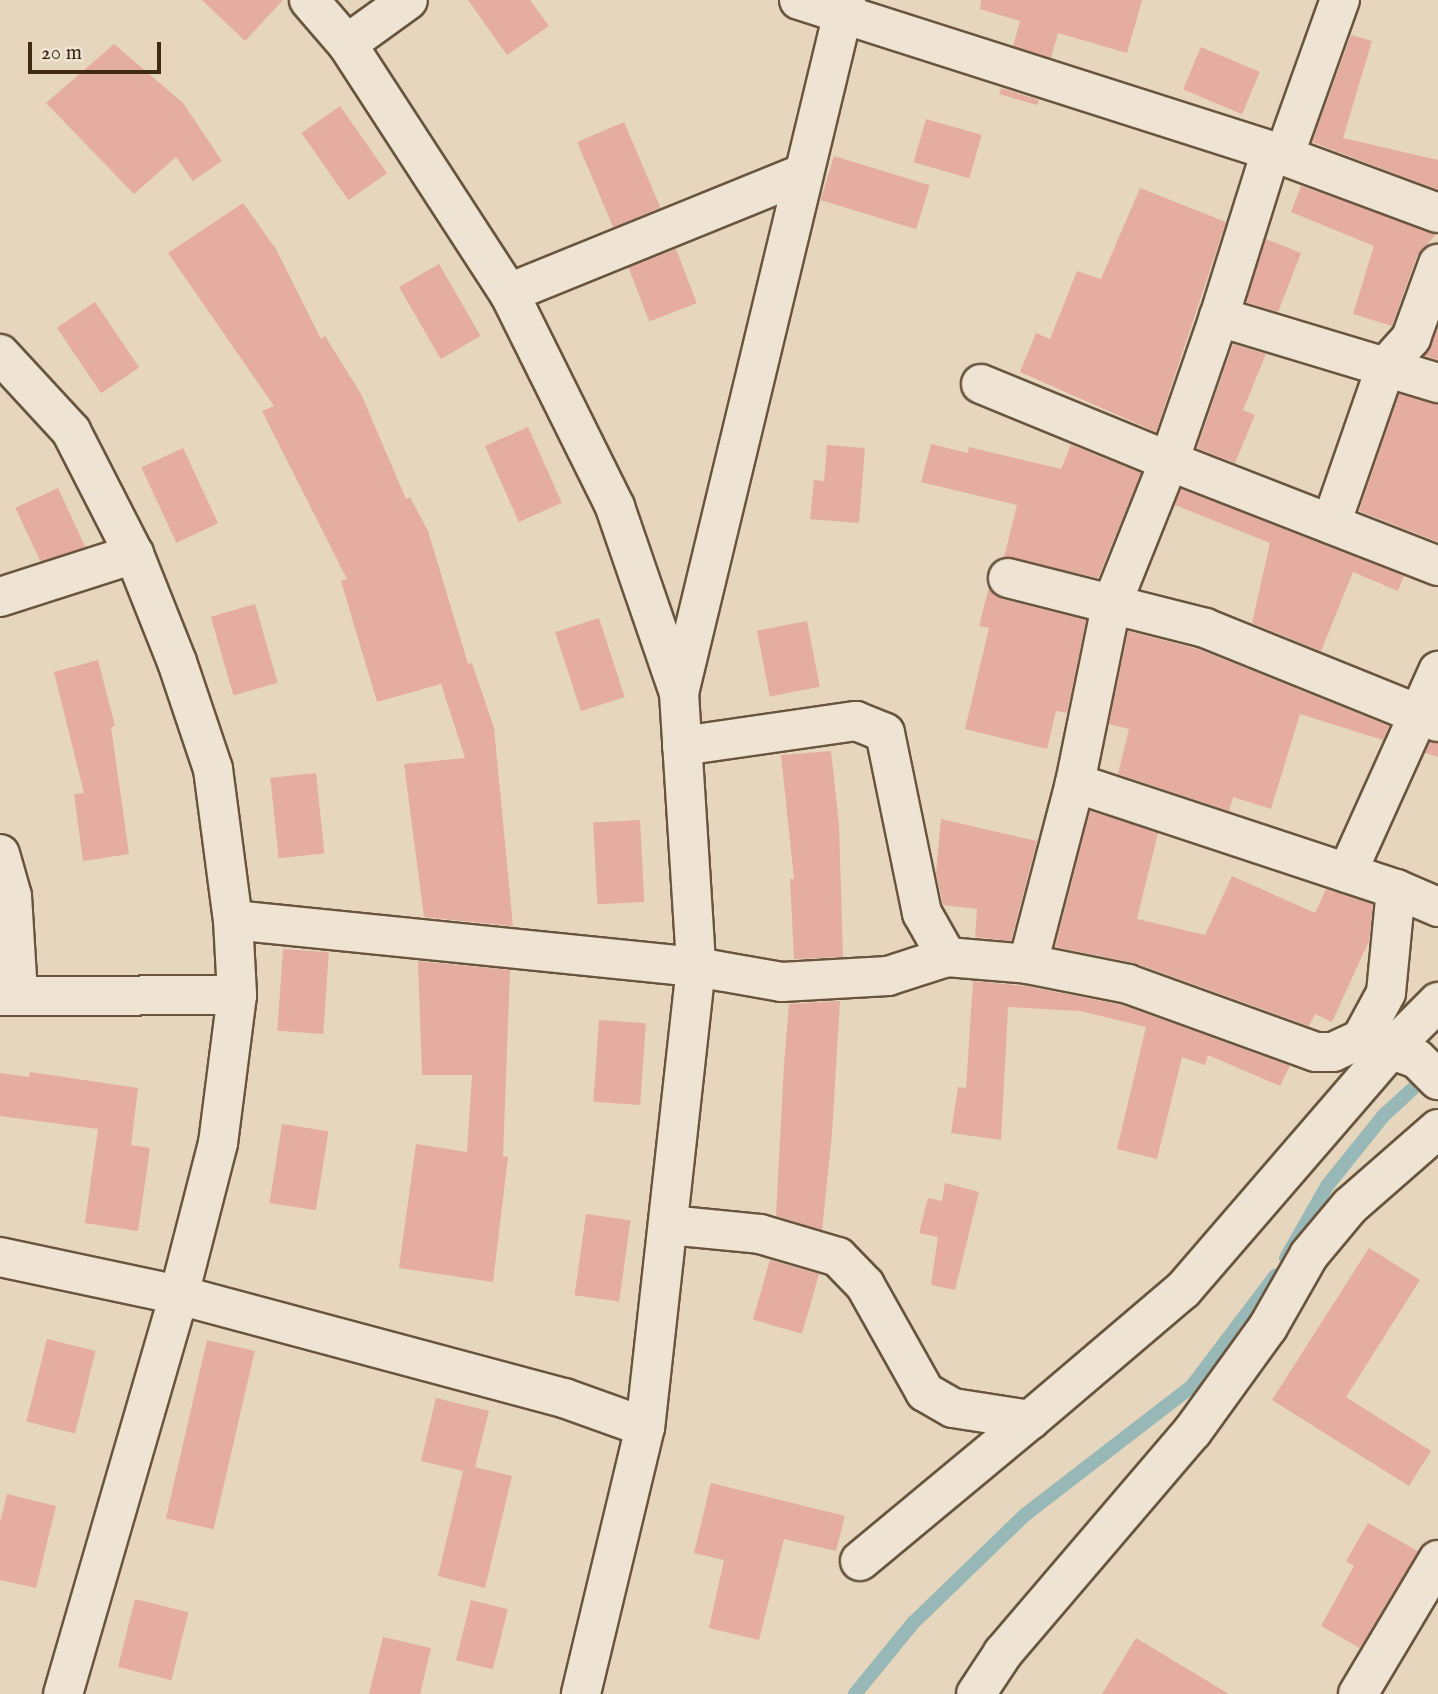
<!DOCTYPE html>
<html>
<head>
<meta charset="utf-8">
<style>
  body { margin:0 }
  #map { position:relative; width:1438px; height:1694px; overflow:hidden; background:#e6d6bd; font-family:"IM FELL English",serif }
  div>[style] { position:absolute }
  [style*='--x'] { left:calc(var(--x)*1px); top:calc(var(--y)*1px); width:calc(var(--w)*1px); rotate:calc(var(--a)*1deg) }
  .stream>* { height:14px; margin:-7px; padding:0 7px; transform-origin:7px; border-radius:7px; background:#97b8b6 }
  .building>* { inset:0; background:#e4ad9f; transform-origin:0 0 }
  .roads { filter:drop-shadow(2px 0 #69553e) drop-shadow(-2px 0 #69553e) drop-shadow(0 2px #69553e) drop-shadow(0 -2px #69553e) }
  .minor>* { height:38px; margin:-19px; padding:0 19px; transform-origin:19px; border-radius:19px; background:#efe4d4 }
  span { translate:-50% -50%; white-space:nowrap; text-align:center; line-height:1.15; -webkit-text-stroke:5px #efe4d4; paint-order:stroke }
  .scale { position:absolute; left:28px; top:42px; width:133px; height:32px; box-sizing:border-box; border:4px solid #3f2a13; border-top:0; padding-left:9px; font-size:21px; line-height:24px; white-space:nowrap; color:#3f2a13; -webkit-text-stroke:5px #efe4d4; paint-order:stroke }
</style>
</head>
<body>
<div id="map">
  <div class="stream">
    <i style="--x:1286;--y:1258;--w:83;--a:-60.3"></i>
    <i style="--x:1327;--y:1186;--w:90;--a:-51.3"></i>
    <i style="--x:1383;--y:1116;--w:62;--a:-42.4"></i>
    <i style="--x:855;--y:1694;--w:92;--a:-50.8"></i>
    <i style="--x:913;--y:1623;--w:157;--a:-44"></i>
    <i style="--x:1026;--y:1514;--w:210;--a:-37.6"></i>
    <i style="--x:1192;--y:1386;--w:139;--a:-52.9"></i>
  </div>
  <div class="building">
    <i style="clip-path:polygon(202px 0,283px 0,245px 41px)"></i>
    <i style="clip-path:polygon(468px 0,530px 0,549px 26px,507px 55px)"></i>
    <i style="clip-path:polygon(981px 0,1142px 0,1127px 53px,1058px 33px,1051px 58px,1013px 46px,1020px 21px,980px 9px)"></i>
    <i style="clip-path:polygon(1351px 35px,1372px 41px,1343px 138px,1438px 160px,1438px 190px,1312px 142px)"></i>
    <i style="clip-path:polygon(114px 44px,183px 103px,222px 161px,193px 181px,176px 157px,134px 194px,46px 103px)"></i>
    <i style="left:1201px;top:47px;width:64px;height:46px;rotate:23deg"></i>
    <i style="clip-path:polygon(1001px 88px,1039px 100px,1037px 105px,999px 94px)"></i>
    <i style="left:340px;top:106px;width:82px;height:47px;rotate:55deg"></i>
    <i style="left:926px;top:119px;width:58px;height:45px;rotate:16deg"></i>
    <i style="left:624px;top:122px;width:93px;height:51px;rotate:67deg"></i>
    <i style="left:834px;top:156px;width:100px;height:46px;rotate:17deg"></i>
    <i style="clip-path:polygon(1301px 186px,1436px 234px,1417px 256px,1392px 326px,1353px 314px,1374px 246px,1291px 212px)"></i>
    <i style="clip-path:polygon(1140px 188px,1226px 222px,1156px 432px,1020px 372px,1036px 333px,1050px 339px,1077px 271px,1101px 279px)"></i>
    <i style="clip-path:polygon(243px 203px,276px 249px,321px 339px,325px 336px,361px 394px,406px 499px,410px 497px,428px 531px,468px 664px,472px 663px,494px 728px,513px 926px,424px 917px,404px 764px,465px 758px,441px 684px,377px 702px,341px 581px,347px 579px,262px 411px,274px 406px,168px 253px)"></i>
    <i style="clip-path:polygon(1266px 239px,1301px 253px,1278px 312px,1246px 302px)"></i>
    <i style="left:676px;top:249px;width:58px;height:51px;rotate:69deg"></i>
    <i style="left:439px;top:264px;width:83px;height:46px;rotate:60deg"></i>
    <i style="left:95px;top:302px;width:79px;height:46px;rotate:56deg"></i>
    <i style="clip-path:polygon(1438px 328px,1438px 360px,1424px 356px)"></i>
    <i style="clip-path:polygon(1233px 344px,1266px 354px,1243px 410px,1255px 415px,1235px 463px,1197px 448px)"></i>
    <i style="clip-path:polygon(1399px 394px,1438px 404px,1438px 542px,1359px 511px)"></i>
    <i style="left:528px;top:427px;width:83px;height:47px;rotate:66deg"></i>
    <i style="clip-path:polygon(931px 444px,968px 453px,969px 447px,1061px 469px,1071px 445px,1141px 473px,1098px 578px,1004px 557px,1017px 505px,921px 482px)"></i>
    <i style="clip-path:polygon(827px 445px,865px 448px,859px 523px,810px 519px,814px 480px,824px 481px)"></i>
    <i style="left:183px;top:448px;width:83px;height:46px;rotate:65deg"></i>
    <i style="left:58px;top:488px;width:65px;height:47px;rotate:65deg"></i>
    <i style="clip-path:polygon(1181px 489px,1404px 576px,1398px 591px,1353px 572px,1321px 651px,1252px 623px,1270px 543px,1175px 505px)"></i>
    <i style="clip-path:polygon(989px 587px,1003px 599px,1086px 620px,1067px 713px,1056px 711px,1047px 749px,965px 729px,989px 628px,979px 626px)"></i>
    <i style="left:255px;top:604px;width:82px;height:46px;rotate:74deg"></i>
    <i style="left:599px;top:618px;width:83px;height:46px;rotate:72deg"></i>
    <i style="left:807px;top:621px;width:67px;height:51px;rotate:79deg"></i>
    <i style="clip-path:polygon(1128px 631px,1198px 649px,1389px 726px,1383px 740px,1300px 714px,1271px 809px,1233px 797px,1229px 811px,1118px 774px,1129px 729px,1109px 724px)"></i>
    <i style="clip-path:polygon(98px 660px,115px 726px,111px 727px,129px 854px,83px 861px,74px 794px,84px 793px,54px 672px)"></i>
    <i style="clip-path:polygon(1430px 742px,1438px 743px,1438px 757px,1425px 753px)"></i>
    <i style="clip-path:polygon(831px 751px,839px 825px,843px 957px,794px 959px,790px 879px,794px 879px,781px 755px)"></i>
    <i style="left:316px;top:773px;width:81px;height:46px;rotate:84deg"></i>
    <i style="clip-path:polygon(1090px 811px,1158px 833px,1137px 919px,1205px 935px,1232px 876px,1315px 913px,1326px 889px,1373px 904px,1369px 941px,1332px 1022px,1315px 1014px,1309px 1026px,1135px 963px,1055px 947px)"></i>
    <i style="clip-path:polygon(941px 819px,1037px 841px,1011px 941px,975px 937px,977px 909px,943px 905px,936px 873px)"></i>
    <i style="left:640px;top:820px;width:82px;height:47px;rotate:87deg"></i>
    <i style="left:283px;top:949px;width:46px;height:82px;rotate:4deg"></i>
    <i style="clip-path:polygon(418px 961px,510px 970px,503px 1156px,508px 1157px,493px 1282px,399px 1268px,416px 1144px,467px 1152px,472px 1075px,422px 1075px)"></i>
    <i style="clip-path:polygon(973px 981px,1025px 986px,1122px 1005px,1290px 1066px,1280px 1086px,1208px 1055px,1205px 1065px,1182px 1057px,1157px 1159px,1117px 1149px,1146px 1027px,1081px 1011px,1008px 1007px,1001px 1140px,951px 1133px,958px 1087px,966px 1088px)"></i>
    <i style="clip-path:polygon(840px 1001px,832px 1134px,822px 1230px,776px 1216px,784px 1064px,789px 1004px)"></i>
    <i style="left:599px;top:1020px;width:47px;height:82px;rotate:4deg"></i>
    <i style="clip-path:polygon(30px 1072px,138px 1088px,131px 1145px,150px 1148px,138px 1231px,85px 1223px,98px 1129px,0 1116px,0 1073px,29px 1077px)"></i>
    <i style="left:282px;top:1124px;width:47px;height:80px;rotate:9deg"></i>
    <i style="clip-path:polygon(945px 1183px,979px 1192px,955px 1290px,931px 1285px,938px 1237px,919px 1233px,928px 1198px,942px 1201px)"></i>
    <i style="left:586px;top:1214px;width:45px;height:82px;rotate:8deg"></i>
    <i style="clip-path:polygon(1369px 1248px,1420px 1280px,1346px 1397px,1431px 1451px,1409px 1486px,1272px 1400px)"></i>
    <i style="left:770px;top:1260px;width:51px;height:62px;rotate:16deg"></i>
    <i style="left:47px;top:1339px;width:50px;height:85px;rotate:14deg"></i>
    <i style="left:207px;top:1340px;width:49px;height:183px;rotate:13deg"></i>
    <i style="clip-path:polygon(436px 1398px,489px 1411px,475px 1467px,512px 1476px,485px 1588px,438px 1576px,463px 1471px,421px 1461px)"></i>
    <i style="clip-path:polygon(711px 1483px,845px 1516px,836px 1551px,784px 1539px,759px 1640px,709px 1628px,724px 1560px,694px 1553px)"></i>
    <i style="clip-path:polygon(7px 1494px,56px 1506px,36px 1588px,0 1580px,0 1523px)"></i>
    <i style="clip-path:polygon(1368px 1523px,1418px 1551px,1360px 1648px,1321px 1626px,1354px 1566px,1346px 1561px)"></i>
    <i style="left:135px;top:1599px;width:55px;height:70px;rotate:14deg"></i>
    <i style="left:471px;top:1600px;width:38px;height:62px;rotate:14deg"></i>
    <i style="clip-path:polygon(383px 1637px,431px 1648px,420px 1694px,369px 1694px)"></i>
    <i style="clip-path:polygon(1136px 1638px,1229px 1694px,1102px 1694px)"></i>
  </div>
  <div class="roads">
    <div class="minor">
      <i style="--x:309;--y:0;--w:58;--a:49.2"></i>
      <i style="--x:347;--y:44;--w:297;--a:57"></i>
      <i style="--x:509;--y:293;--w:239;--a:63.6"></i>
      <i style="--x:615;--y:507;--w:197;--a:71"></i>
      <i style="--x:679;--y:693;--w:275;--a:86.4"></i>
      <i style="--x:696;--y:967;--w:463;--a:96.3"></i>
      <i style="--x:799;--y:0;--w:496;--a:17.7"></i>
      <i style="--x:347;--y:44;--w:75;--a:-35.8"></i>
      <i style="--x:1284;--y:156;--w:166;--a:-70.3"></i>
      <i style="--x:509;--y:293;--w:316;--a:-22.1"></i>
      <i style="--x:1219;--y:317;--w:174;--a:-72.6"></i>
      <i style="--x:1271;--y:151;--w:178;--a:20.4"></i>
      <i style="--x:0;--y:354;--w:105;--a:47.3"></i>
      <i style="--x:71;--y:431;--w:138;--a:62.9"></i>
      <i style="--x:134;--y:554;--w:116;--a:68.3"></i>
      <i style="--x:177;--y:662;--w:113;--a:71.4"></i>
      <i style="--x:213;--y:769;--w:152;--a:82.5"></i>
      <i style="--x:233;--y:920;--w:75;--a:86.9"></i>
      <i style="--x:237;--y:995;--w:149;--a:97.3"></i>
      <i style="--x:218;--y:1143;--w:157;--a:104.4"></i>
      <i style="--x:179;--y:1295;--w:416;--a:106.2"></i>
      <i style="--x:1438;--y:383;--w:229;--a:-163.2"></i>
      <i style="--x:1219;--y:317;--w:152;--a:109.1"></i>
      <i style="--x:1169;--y:461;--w:289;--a:21.3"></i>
      <i style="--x:981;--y:384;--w:203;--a:22.3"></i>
      <i style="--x:1169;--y:461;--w:156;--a:111.8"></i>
      <i style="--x:1111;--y:606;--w:181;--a:101.5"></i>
      <i style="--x:1075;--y:783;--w:187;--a:104.6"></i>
      <i style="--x:1331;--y:524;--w:167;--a:-70.8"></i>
      <i style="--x:1386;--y:366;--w:38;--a:-48"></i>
      <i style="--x:1411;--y:338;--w:79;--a:-70"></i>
      <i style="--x:1008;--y:578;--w:203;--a:14.2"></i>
      <i style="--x:1205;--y:628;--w:251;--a:22"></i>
      <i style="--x:0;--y:597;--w:141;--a:-17.8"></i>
      <i style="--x:679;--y:693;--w:713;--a:-76.45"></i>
      <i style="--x:682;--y:746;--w:176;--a:-8.2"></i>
      <i style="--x:856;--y:721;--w:31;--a:22"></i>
      <i style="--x:885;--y:733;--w:184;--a:78.4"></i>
      <i style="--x:922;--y:913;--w:51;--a:60.4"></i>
      <i style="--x:1075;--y:783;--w:338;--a:18.3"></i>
      <i style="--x:1396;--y:889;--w:104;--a:95.5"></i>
      <i style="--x:1386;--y:993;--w:52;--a:118.5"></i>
      <i style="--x:0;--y:854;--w:44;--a:74.1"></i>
      <i style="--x:12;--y:896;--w:99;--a:86.5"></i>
      <i style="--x:1347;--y:873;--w:222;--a:-65.7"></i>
      <i style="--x:1396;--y:889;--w:46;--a:23.2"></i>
      <i style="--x:233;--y:920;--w:465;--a:5.8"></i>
      <i style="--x:696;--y:967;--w:87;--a:9.9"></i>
      <i style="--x:782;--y:982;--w:106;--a:-3.2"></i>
      <i style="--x:888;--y:976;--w:62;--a:-17.9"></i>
      <i style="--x:947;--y:957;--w:81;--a:4.9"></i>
      <i style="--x:1028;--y:964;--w:102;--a:11.3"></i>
      <i style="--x:1128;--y:984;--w:200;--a:19.9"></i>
      <i style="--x:1316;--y:1052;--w:17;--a:0"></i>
      <i style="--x:1333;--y:1052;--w:31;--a:-25"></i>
      <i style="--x:1361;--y:1039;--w:59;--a:19.7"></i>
      <i style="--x:1417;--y:1059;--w:30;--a:45"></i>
      <i style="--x:0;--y:996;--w:237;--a:-0.2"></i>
      <i style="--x:669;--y:1225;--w:91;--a:5.6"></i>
      <i style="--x:760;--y:1234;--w:81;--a:16.4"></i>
      <i style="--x:838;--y:1257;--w:39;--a:46"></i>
      <i style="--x:865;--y:1285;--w:123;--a:60.7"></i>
      <i style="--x:925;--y:1392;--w:32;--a:30"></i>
      <i style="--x:953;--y:1408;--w:78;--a:8.9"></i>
      <i style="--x:1030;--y:1420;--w:201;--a:-40.4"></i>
      <i style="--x:1183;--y:1290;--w:317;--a:-49.2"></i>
      <i style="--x:1390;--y:1050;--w:68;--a:-45"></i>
      <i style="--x:0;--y:1257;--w:183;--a:12"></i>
      <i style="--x:179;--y:1295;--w:399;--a:15"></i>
      <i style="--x:564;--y:1398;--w:86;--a:19.7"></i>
      <i style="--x:645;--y:1427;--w:275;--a:103.5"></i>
      <i style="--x:860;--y:1561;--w:221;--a:-39.7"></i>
      <i style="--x:976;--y:1694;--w:49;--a:-56.6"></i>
      <i style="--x:1003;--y:1653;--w:291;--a:-49.5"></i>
      <i style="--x:1192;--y:1432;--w:130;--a:-54.1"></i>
      <i style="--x:1268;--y:1327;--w:83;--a:-60.3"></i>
      <i style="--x:1309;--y:1255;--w:64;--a:-50.1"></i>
      <i style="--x:1350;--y:1206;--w:117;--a:-41.2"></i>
      <i style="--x:1358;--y:1694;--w:156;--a:-59.2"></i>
    </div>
  </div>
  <div class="scale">20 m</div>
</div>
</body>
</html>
